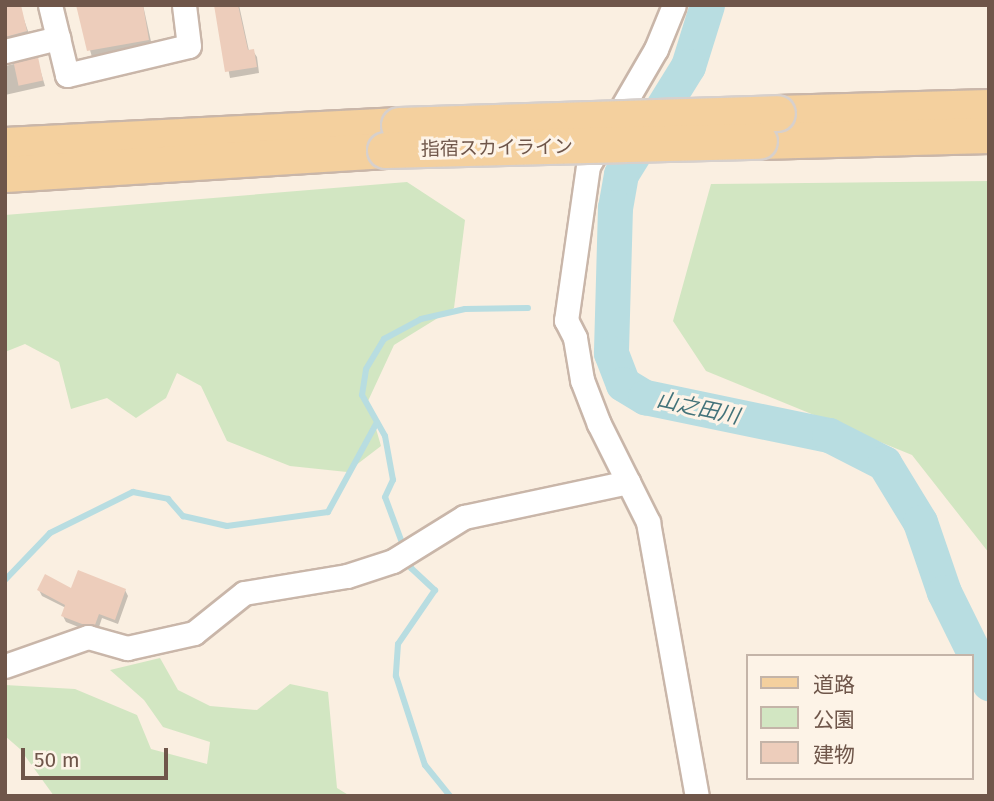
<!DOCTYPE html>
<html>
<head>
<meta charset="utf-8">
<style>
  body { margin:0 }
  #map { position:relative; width:994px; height:801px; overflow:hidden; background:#faefe1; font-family:"Fira Sans","Noto Sans JP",sans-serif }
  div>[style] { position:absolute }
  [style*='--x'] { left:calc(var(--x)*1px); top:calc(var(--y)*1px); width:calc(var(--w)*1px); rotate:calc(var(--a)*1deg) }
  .green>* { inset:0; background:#d2e6c2 }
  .shadow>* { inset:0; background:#0003 }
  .stream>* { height:6px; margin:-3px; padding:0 3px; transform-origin:3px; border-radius:3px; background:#b8dde1 }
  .river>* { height:35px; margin:-17.5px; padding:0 17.5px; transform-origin:17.5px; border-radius:17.5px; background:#b8dde1 }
  .building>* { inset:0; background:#edcdbb; transform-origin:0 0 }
  .roads { filter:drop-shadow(2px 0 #c9b6a9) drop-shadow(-2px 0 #c9b6a9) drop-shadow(0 2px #c9b6a9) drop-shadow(0 -2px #c9b6a9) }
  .street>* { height:23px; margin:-11.5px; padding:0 11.5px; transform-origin:11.5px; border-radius:11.5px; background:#fff }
  .primary>* { height:35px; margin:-17.5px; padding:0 17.5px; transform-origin:17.5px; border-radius:17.5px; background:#f4d09e }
  .bridges { filter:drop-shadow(2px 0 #d7d0cc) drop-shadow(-2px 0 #d7d0cc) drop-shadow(0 2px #d7d0cc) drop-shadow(0 -2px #d7d0cc) }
  .primary-bridge>* { height:35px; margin:-17.5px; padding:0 17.5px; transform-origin:17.5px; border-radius:17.5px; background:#f4d09e }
  span { translate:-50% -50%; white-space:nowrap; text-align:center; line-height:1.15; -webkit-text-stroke:6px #fdf3e7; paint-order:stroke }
  .street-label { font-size:19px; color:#6f564a }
  .water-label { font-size:21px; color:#43737a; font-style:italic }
  .frame { position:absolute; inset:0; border:7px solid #6f564a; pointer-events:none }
  .legend { position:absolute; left:746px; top:654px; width:228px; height:126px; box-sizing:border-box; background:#fdf3e7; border:2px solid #c4b4a8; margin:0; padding:9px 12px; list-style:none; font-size:21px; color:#6f564a }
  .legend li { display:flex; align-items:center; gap:14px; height:35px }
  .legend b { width:35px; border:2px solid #c4b4a8 }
  .scale { position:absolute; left:21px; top:748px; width:147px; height:32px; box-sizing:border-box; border:4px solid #6f564a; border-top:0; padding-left:9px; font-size:21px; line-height:24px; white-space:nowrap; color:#6f564a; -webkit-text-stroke:5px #fdf3e7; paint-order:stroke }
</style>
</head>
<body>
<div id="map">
  <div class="green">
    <i style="clip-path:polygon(989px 181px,989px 553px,912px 455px,706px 371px,673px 321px,711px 184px)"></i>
    <i style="clip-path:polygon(407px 182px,465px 220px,454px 308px,394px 345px,368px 401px,381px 446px,347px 472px,290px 466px,227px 441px,201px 386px,177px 373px,166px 398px,136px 418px,107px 398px,71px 409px,59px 362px,25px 344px,5px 352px,5px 215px)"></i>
    <i style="clip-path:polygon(160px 658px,178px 690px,210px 706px,257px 710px,290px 684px,328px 692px,337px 788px,350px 796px,54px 796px,20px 749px,5px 736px,5px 685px,75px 689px,137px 715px,151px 749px,207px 764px,210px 742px,163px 727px,144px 700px,110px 670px)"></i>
  </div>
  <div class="shadow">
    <i style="clip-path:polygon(19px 5px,30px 37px,5px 45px,5px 8px)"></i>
    <i style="clip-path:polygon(77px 5px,143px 5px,152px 46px,92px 57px)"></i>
    <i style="clip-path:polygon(216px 5px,239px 5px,249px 51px,253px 51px,257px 57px,259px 73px,230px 78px)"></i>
    <i style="clip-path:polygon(37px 59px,45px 86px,5px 95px,5px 66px)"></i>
    <i style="clip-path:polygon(39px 590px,125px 590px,128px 596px,118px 624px,102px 618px,98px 630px,86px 630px,66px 622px,63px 616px,66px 608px,42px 596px)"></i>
  </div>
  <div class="stream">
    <i style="--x:404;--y:548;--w:54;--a:-110.4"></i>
    <i style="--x:385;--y:497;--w:19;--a:-65"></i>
    <i style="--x:393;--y:480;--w:45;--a:-100.3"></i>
    <i style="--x:385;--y:436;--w:47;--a:-119.3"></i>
    <i style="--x:362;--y:395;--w:26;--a:-81"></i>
    <i style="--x:366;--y:369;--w:35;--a:-59"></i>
    <i style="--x:384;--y:339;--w:42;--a:-28.4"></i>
    <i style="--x:421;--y:319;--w:45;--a:-12.8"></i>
    <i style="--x:465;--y:309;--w:63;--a:-0.9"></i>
    <i style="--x:407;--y:558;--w:11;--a:68"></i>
    <i style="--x:411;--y:568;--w:33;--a:43"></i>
    <i style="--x:435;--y:590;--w:65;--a:124.4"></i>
    <i style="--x:398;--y:644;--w:32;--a:94"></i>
    <i style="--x:396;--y:676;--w:94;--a:72"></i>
    <i style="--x:425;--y:765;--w:40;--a:51"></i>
    <i style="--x:5;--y:580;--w:65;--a:-46.2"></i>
    <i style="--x:50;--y:533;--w:93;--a:-26.3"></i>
    <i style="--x:133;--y:492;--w:36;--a:11"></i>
    <i style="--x:168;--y:499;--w:23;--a:49"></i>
    <i style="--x:183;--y:516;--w:45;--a:12.8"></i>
    <i style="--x:227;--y:526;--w:102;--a:-7.9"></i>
    <i style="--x:328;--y:512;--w:102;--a:-61.4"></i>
  </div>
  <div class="river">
    <i style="--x:707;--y:5;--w:64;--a:107.3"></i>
    <i style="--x:688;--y:66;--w:127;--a:121.8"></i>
    <i style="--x:621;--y:174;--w:34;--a:100"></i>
    <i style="--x:615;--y:207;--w:146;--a:91.6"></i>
    <i style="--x:611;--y:353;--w:33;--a:69"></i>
    <i style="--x:623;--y:384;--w:26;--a:31"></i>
    <i style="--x:645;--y:397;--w:188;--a:11.7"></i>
    <i style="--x:829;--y:435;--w:62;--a:27"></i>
    <i style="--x:884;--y:463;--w:69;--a:58.6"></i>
    <i style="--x:920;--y:522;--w:74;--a:71.1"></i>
    <i style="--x:944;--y:592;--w:102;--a:63.7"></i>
  </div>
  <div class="building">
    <i style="clip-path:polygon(5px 5px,21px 5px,27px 31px,5px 37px)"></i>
    <i style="clip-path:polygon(76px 5px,143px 5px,149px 40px,87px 51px)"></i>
    <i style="clip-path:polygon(214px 5px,238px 5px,248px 50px,254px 49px,257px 67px,225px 72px)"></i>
    <i style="left:38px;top:57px;width:24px;height:25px;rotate:78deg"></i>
    <i style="clip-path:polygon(78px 570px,126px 589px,115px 620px,99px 614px,95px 625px,82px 624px,61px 616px,65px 605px,37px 590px,45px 574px,71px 588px)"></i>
  </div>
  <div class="roads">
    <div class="street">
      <i style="--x:50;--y:5;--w:72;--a:76.3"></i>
      <i style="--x:67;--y:75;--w:125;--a:-13.4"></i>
      <i style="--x:189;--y:46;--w:41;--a:-97"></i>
      <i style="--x:674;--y:5;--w:48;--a:112.2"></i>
      <i style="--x:656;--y:49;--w:135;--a:120.2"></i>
      <i style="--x:588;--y:166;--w:156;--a:98.1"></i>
      <i style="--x:566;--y:320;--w:20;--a:63"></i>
      <i style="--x:575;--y:338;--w:43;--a:80.5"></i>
      <i style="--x:582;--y:380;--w:47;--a:68.9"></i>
      <i style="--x:599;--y:424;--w:110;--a:63.4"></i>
      <i style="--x:648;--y:522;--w:278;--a:79.9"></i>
      <i style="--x:5;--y:51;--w:55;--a:-13.8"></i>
      <i style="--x:5;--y:666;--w:88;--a:-19.3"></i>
      <i style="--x:88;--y:637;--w:41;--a:15.8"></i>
      <i style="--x:127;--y:648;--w:69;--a:-12.6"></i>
      <i style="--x:194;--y:633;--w:64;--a:-38.7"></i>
      <i style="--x:244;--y:593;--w:104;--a:-9.4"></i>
      <i style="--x:347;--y:576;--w:48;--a:-18.1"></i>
      <i style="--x:393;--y:561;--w:84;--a:-31.8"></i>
      <i style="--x:464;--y:517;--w:168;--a:-12"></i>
    </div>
    <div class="primary">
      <i style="--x:777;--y:113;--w:212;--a:-1.6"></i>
      <i style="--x:759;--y:141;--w:230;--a:-1.5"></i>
      <i style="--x:5;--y:145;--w:395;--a:-2.9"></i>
      <i style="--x:5;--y:174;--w:381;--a:-3.6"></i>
    </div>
  </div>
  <div class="bridges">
    <div class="primary-bridge">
      <i style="--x:399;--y:125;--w:378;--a:-1.8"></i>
      <i style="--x:385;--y:150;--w:374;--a:-1.4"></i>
    </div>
  </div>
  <div class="street-label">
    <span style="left:497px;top:148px;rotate:-1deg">指宿スカイライン</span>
  </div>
  <div class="water-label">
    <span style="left:698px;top:408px;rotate:12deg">山之田川</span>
  </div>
  <div class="frame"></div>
  <ul class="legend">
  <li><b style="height:9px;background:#f4d09e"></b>道路</li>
  <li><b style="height:19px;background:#d2e6c2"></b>公園</li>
  <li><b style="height:19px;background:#edcdbb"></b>建物</li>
  </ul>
  <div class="scale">50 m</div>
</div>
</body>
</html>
